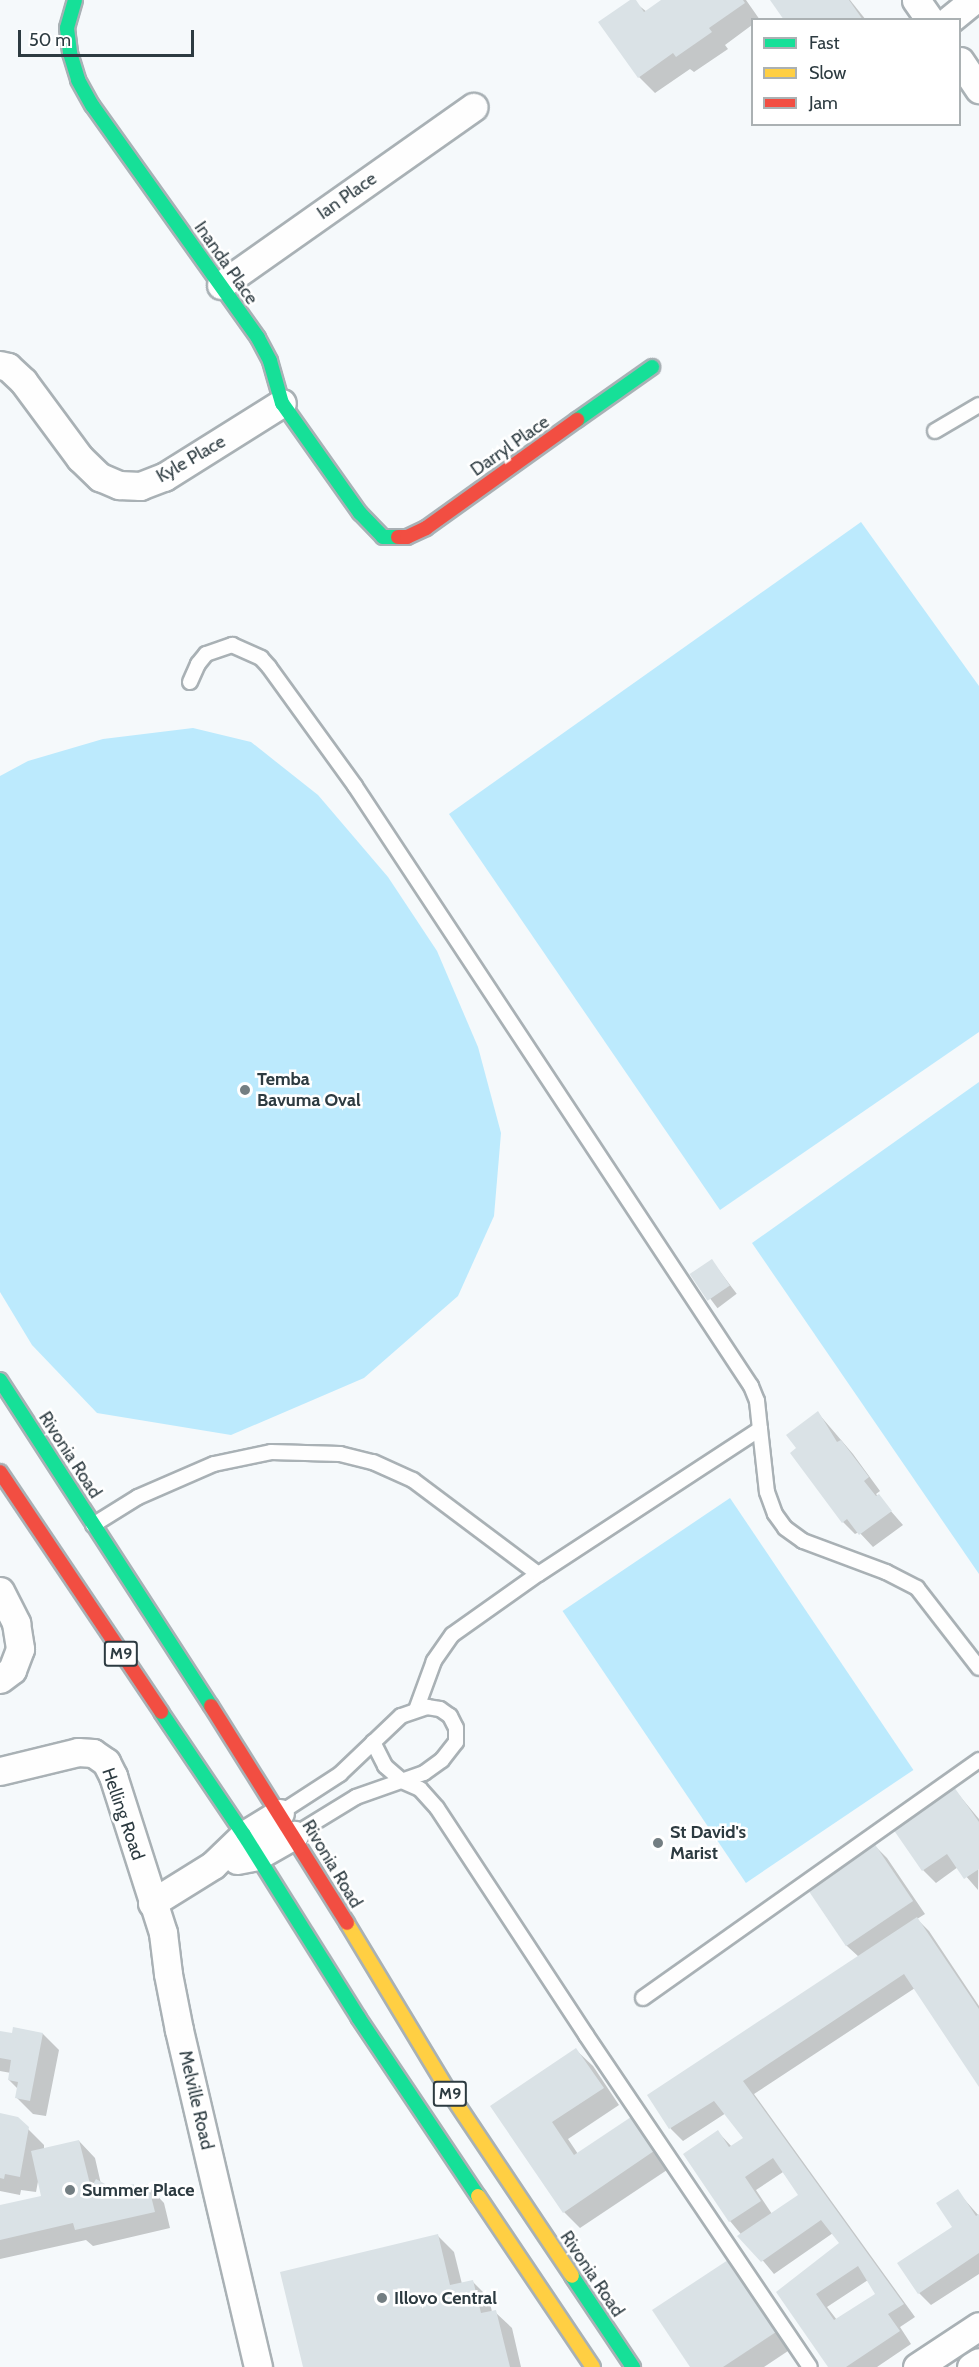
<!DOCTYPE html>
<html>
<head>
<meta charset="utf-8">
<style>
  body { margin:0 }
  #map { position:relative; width:979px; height:2367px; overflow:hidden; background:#f5f9fb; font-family:Cabin,sans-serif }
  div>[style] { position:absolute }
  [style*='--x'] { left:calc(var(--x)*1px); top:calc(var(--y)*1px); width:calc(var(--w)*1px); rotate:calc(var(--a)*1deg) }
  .green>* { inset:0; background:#bceafd; transform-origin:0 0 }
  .shadow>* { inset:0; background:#0003; transform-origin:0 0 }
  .building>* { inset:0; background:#dae2e6; transform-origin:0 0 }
  .roads { filter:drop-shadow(2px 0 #a9b1b5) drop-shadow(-2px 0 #a9b1b5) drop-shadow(0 2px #a9b1b5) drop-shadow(0 -2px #a9b1b5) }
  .lane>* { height:14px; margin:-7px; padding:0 7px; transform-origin:7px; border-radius:7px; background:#fefefe }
  .street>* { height:27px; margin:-13.5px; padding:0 13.5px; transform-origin:13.5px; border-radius:13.5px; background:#fefefe }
  .fast>* { height:14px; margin:-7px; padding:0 7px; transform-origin:7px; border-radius:7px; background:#16e098 }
  .slow>* { height:14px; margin:-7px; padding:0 7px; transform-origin:7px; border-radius:7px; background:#ffcf43 }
  .jam>* { height:14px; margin:-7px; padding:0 7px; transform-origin:7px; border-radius:7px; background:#f24e42 }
  .dots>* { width:16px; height:16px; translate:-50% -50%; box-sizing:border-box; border:3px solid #fff; border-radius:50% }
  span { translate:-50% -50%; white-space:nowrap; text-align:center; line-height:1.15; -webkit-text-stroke:5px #fff; paint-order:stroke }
  .shield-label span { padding:2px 4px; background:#fff; border:2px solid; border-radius:4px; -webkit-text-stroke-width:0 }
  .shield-label { font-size:16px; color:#2d3b41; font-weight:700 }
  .street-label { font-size:18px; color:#2d3b41 }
  .poi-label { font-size:18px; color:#2d3b41; font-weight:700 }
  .left { translate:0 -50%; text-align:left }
  .legend { position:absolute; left:751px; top:18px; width:210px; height:108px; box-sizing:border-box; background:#fff; border:2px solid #abb1b3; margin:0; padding:8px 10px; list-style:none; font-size:18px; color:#2d3b41 }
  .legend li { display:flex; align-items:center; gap:12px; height:30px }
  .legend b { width:30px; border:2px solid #abb1b3 }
  .scale { position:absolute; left:18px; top:30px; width:176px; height:27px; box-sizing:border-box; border:3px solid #2d3b41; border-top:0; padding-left:8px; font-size:18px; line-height:21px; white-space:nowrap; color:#2d3b41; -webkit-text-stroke:4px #fff; paint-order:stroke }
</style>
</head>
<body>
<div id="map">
  <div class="green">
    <i style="clip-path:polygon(861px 522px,979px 686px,979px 1032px,720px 1210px,449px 814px)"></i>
    <i style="clip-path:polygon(193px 728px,251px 742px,318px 795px,388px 877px,437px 951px,478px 1047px,501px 1133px,494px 1216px,458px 1296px,364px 1378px,231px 1435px,97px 1413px,32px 1345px,0 1292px,0 776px,28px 761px,103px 739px)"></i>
    <i style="clip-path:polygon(979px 1082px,979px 1574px,752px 1243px)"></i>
    <i style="left:730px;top:1498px;width:328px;height:202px;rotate:56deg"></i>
  </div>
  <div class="shadow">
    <i style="clip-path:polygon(632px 0,647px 12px,664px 0,746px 0,760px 20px,752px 20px,752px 25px,725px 45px,728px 49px,694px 72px,690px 69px,655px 93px,639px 77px)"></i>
    <i style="clip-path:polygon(772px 0,850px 0,866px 20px,785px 20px)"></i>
    <i style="left:712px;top:1261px;width:41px;height:24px;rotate:53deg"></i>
    <i style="clip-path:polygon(818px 1413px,853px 1454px,880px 1491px,876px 1494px,903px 1525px,873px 1547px,859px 1532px,855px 1534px,843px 1522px,798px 1449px)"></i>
    <i style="clip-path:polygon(954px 1789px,979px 1819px,978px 1890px,958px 1867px,936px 1883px,923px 1870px,895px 1830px)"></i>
    <i style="clip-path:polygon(evenodd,874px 1845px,887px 1858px,925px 1914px,917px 1919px,929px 1931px,979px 2006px,979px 2084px,915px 1988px,754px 2094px,915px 2317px,900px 2327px,911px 2344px,877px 2367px,830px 2367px,778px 2292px,841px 2243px,833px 2233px,774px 2274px,730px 2221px,718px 2132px,732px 2147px,745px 2139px,726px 2113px,683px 2141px,671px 2129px,649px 2096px,859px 1957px,847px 1946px,809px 1890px,874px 1845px,783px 2172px,800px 2196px,772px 2214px,756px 2190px,783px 2172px,874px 1845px,868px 2280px,877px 2294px,837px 2320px,827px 2307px,868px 2280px)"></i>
    <i style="clip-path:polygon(0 2033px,43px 2034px,59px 2050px,46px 2116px,33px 2114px,16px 2097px,18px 2089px,9px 2080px,11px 2073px,0 2071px)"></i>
    <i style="clip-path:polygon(576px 2050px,593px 2066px,619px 2105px,568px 2139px,578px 2154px,631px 2119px,647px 2135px,670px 2168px,580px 2228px,564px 2212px,492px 2107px)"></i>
    <i style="clip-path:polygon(0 2115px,17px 2118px,44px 2145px,44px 2149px,79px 2141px,95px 2158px,101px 2184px,109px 2191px,133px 2186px,136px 2189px,148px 2186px,164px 2203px,170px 2228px,93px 2246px,86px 2240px,0 2259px,0 2207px,43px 2197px,39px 2176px,36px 2192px,21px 2190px,20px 2195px,0 2191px)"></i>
    <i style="clip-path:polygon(957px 2191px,979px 2216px,979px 2274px,931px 2305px,919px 2293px,954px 2227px)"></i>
    <i style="clip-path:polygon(438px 2236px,454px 2252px,462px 2284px,472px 2281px,489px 2298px,492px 2312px,495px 2312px,512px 2328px,521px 2367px,305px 2367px)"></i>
    <i style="clip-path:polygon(728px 2262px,744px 2278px,791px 2349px,764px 2367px,692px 2367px)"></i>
  </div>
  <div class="building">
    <i style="clip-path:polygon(630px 0,636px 0,644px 12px,661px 0,743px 0,745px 3px,709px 28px,712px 32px,676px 57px,673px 53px,638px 78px,598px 22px)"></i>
    <i style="clip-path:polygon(770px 0,849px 0,863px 20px,784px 20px)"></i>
    <i style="left:712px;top:1259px;width:32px;height:27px;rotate:56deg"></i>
    <i style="clip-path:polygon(818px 1411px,837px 1442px,841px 1440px,869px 1477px,864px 1481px,876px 1496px,879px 1494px,892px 1511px,859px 1535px,847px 1519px,842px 1523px,790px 1453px,796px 1448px,786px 1435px)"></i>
    <i style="clip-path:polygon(954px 1787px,979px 1822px,979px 1869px,964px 1879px,947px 1854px,922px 1871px,893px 1829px)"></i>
    <i style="left:874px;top:1843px;width:70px;height:81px;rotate:56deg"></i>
    <i style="clip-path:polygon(evenodd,917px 1917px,979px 2009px,979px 2087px,904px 1974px,743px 2081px,904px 2304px,888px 2314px,900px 2331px,846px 2367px,828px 2367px,776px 2292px,839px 2243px,821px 2220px,761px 2262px,737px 2236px,798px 2195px,773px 2158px,745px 2177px,761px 2201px,729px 2222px,683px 2154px,718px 2130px,729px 2147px,743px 2138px,714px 2101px,669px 2129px,647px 2095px,917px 1917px,858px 2266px,875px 2294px,834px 2320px,816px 2294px,858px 2266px)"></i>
    <i style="clip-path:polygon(13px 2027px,43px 2033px,30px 2101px,15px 2098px,18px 2082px,8px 2080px,11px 2060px,0 2058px,0 2031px,12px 2033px)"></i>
    <i style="clip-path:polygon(576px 2048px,604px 2088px,552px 2122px,574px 2155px,631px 2117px,654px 2151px,563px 2213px,490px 2106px)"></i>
    <i style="clip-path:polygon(0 2113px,18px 2117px,29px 2127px,20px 2177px,5px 2174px,4px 2179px,0 2178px)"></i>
    <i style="clip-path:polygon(79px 2140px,91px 2188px,96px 2179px,105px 2184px,99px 2192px,134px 2184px,134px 2188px,148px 2184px,155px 2212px,75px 2230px,73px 2223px,0 2240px,0 2205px,41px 2196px,31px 2151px)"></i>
    <i style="clip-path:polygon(958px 2189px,976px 2216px,979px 2214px,979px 2253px,918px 2294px,897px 2263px,952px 2227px,936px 2203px)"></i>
    <i style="clip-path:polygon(438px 2234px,450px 2285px,473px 2280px,481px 2313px,496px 2310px,510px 2367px,303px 2367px,280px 2272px)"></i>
    <i style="clip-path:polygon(728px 2260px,776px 2332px,723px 2367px,690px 2367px,652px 2310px)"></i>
  </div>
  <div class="roads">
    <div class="lane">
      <i style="--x:935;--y:431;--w:51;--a:-30.6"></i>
      <i style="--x:190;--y:682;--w:20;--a:-66"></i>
      <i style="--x:198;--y:664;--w:13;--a:-51"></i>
      <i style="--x:206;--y:654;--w:28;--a:-19"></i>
      <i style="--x:232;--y:645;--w:32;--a:24"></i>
      <i style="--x:261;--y:658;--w:12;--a:48"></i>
      <i style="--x:269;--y:667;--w:147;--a:54.1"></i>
      <i style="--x:355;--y:786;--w:719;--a:56.58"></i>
      <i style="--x:751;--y:1386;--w:16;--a:68"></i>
      <i style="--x:757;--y:1401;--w:28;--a:84"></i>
      <i style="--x:760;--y:1429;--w:265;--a:146.8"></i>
      <i style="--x:538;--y:1574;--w:105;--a:144.7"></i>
      <i style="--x:452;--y:1635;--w:32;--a:125"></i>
      <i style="--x:434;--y:1661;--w:52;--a:110.2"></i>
      <i style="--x:760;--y:1429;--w:63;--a:83.7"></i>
      <i style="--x:767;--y:1492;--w:23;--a:70"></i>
      <i style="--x:775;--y:1514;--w:17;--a:54"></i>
      <i style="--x:785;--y:1528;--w:22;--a:36"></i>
      <i style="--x:803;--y:1541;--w:89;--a:20.5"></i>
      <i style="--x:886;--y:1572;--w:35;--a:27"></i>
      <i style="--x:917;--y:1588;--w:101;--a:52.2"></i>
      <i style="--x:93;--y:1525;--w:53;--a:-31.9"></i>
      <i style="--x:138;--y:1497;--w:83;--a:-23.5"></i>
      <i style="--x:214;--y:1464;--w:58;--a:-11.9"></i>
      <i style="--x:271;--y:1452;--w:69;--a:1.7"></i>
      <i style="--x:340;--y:1454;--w:34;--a:14"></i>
      <i style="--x:373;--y:1462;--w:44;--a:24.2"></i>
      <i style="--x:413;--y:1480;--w:156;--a:36.9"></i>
      <i style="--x:373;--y:1742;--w:27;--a:63"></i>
      <i style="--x:385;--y:1766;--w:23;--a:41"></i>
      <i style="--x:402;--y:1781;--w:20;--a:24"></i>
      <i style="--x:420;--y:1789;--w:25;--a:48"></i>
      <i style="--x:437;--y:1808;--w:272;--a:56.7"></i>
      <i style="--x:586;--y:2035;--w:400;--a:56"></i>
      <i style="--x:280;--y:1813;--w:72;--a:-33"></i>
      <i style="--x:340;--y:1774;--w:84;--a:-43.6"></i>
      <i style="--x:401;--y:1716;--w:28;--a:-19"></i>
      <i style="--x:427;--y:1707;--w:13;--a:9"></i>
      <i style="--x:440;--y:1709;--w:12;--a:35"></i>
      <i style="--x:450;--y:1716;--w:13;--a:63"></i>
      <i style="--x:456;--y:1728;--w:14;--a:90"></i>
      <i style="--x:456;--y:1742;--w:23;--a:128"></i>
      <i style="--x:442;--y:1760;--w:22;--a:144"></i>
      <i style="--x:424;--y:1773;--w:72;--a:160.6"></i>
      <i style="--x:356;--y:1797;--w:73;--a:148.5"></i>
      <i style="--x:643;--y:1998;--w:412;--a:-35.3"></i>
    </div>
    <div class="street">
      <i style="--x:916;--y:0;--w:24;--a:55"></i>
      <i style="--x:949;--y:20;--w:32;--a:-39"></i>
      <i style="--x:960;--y:61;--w:34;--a:56"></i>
      <i style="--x:221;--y:285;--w:309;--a:-35.2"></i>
      <i style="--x:0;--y:365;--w:8;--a:14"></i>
      <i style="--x:8;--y:367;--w:21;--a:43"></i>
      <i style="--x:23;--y:381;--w:96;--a:53.5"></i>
      <i style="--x:80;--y:458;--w:28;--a:44"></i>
      <i style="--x:100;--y:477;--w:21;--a:23"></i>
      <i style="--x:119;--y:485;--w:21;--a:3"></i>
      <i style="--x:140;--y:486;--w:26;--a:-21"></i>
      <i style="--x:164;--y:477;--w:139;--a:-32.1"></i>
      <i style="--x:0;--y:1591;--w:36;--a:63"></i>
      <i style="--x:16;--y:1623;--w:26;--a:81"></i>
      <i style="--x:20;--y:1649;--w:22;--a:111"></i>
      <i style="--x:12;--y:1670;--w:15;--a:143"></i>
      <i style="--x:0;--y:1771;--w:80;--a:-13.7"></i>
      <i style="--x:78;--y:1752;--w:15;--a:4"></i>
      <i style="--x:93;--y:1753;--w:16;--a:35"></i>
      <i style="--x:106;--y:1762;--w:16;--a:63"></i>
      <i style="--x:113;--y:1776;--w:165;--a:72.3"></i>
      <i style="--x:163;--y:1933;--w:41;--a:83"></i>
      <i style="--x:168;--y:1974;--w:57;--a:78.9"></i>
      <i style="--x:179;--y:2030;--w:346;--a:76.8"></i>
      <i style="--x:237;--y:1860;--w:20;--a:-11"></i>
      <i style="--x:257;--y:1856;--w:43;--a:-29.6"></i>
      <i style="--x:152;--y:1903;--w:72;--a:-31.9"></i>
      <i style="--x:213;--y:1865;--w:43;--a:-44.1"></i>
      <i style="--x:244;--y:1835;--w:42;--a:-31.4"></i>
      <i style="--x:917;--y:2367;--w:74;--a:-33.5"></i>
      <i style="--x:971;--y:2367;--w:9;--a:-32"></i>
    </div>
    <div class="fast">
      <i style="--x:75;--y:0;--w:29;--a:106"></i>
      <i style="--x:67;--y:28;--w:25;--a:83"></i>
      <i style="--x:70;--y:53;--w:28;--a:73"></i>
      <i style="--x:78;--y:80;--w:29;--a:61"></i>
      <i style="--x:92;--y:105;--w:286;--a:54.5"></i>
      <i style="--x:258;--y:338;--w:26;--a:62"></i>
      <i style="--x:270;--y:361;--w:44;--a:74.1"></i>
      <i style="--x:282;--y:403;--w:135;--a:54.7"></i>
      <i style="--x:360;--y:513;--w:33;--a:46"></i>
      <i style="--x:383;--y:537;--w:15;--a:0"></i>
      <i style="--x:577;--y:420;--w:92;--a:-35.2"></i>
      <i style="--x:0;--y:1380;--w:388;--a:57.1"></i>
      <i style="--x:161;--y:1712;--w:148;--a:56"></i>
      <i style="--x:244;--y:1835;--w:215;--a:57.9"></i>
      <i style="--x:358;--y:2017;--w:216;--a:56.2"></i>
      <i style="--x:572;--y:2276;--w:110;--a:56.2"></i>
    </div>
    <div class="slow">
      <i style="--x:347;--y:1923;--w:197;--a:58.9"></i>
      <i style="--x:449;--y:2092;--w:221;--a:56.2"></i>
      <i style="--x:478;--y:2196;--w:206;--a:56.1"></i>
    </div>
    <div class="jam">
      <i style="--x:398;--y:537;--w:9;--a:0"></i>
      <i style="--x:407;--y:537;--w:21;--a:-25"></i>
      <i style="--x:426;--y:528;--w:186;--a:-35.6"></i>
      <i style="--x:0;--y:1472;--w:289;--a:56.1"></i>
      <i style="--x:211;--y:1706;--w:256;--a:57.9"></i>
    </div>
  </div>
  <div class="dots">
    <i style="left:245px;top:1090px;background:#737e82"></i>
    <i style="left:658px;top:1843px;background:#737e82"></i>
    <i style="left:70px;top:2190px;background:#737e82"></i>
    <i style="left:382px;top:2298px;background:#737e82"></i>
  </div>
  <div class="shield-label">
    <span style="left:121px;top:1654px">M9</span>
    <span style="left:450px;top:2094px">M9</span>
  </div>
  <div class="street-label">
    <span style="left:347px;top:196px;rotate:-35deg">Ian Place</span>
    <span style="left:226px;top:263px;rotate:55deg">Inanda Place</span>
    <span style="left:510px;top:446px;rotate:-35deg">Darryl Place</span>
    <span style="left:191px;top:459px;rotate:-30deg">Kyle Place</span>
    <span style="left:70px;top:1455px;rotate:57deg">Rivonia Road</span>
    <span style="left:123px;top:1814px;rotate:71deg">Helling Road</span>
    <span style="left:332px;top:1864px;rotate:59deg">Rivonia Road</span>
    <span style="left:196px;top:2100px;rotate:77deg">Melville Road</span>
    <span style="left:592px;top:2274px;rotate:56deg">Rivonia Road</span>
  </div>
  <div class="poi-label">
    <span class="left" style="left:257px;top:1090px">Temba<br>Bavuma Oval</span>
    <span class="left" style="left:670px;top:1843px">St David's<br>Marist</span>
    <span class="left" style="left:82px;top:2190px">Summer Place</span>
    <span class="left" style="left:394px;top:2298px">Illovo Central</span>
  </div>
  <ul class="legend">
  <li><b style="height:8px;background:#16e098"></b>Fast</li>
  <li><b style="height:8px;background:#ffcf43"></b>Slow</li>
  <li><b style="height:8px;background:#f24e42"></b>Jam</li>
  </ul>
  <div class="scale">50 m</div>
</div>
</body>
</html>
